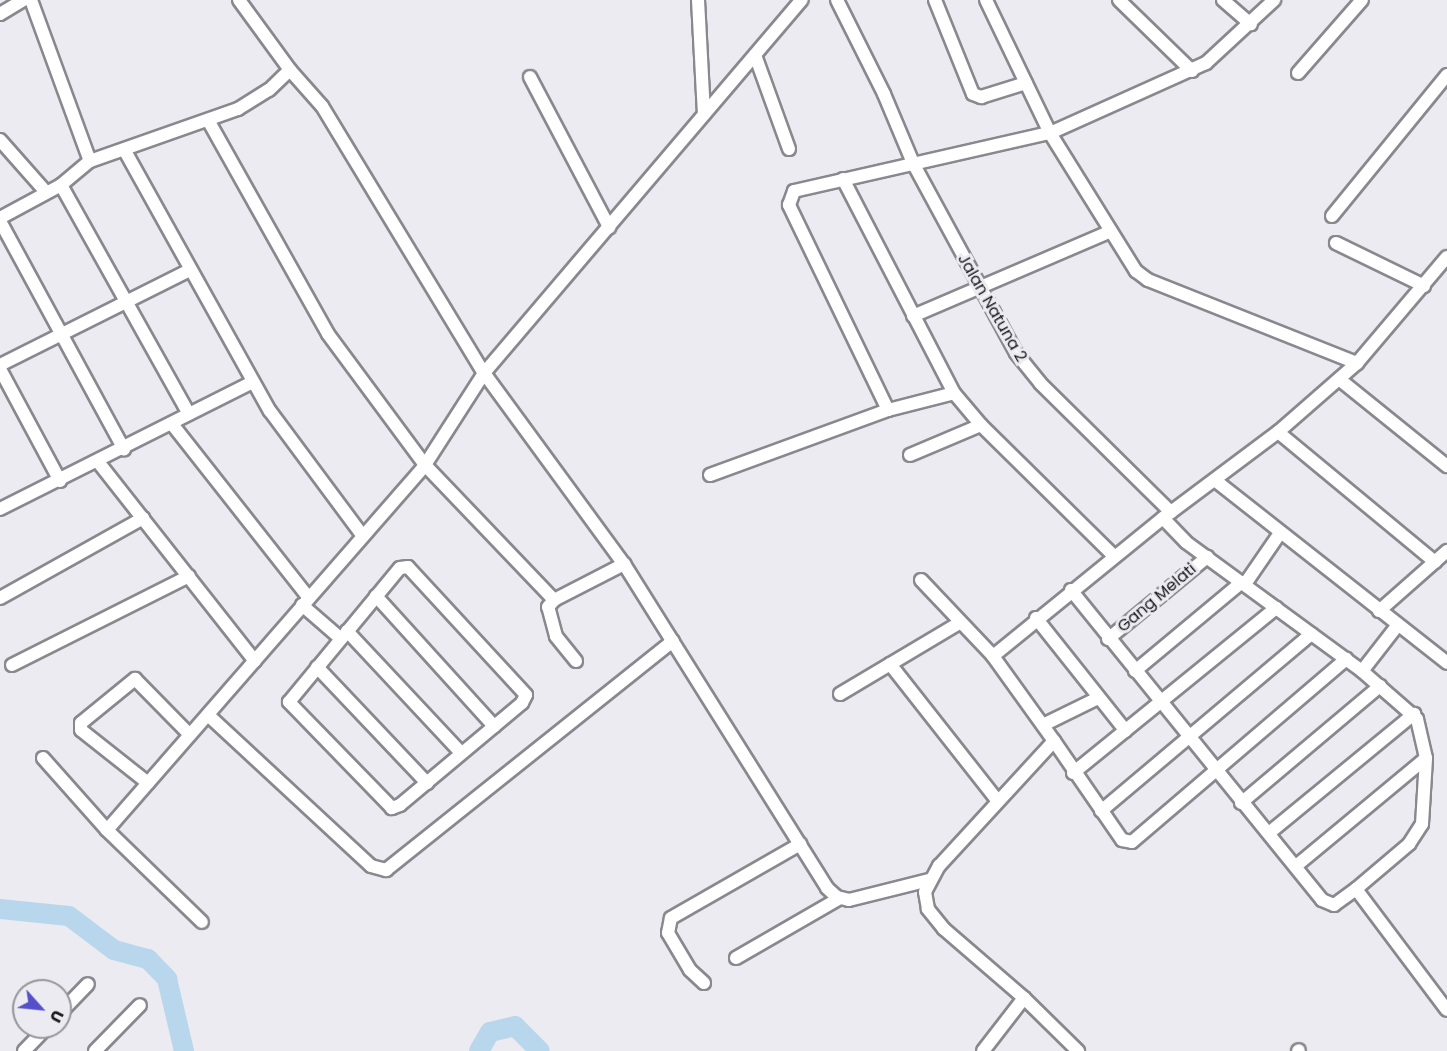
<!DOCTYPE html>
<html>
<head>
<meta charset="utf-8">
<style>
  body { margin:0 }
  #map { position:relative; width:1447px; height:1051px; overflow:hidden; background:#ebebf1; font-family:Poppins,sans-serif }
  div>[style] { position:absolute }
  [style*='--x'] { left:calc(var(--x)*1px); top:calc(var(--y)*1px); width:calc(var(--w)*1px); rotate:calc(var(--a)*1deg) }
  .river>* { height:20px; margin:-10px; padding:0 10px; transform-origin:10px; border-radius:10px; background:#b8d6ec }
  .roads { filter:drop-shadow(2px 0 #88898e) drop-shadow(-2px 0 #88898e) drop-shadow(0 2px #88898e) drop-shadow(0 -2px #88898e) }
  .minor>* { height:12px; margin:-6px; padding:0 6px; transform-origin:6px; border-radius:6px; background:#fff }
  span { translate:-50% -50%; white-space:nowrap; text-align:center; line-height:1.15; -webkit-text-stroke:6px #ebebf1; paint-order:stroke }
  .street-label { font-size:16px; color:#17181a }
  .north { position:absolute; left:12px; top:979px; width:60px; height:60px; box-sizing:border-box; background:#ebebf1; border:2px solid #96979b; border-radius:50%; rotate:117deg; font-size:16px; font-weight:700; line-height:24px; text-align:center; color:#17181a }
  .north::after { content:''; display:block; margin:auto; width:21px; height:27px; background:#5550c7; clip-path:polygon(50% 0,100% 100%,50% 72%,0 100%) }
</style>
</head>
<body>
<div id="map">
  <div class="river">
    <i style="--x:0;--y:909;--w:69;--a:5.8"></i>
    <i style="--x:69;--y:916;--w:56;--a:37.1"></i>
    <i style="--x:114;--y:950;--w:35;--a:15"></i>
    <i style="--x:148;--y:959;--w:28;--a:46"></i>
    <i style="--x:167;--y:979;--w:74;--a:76.7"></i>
    <i style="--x:479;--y:1051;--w:22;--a:-60"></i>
    <i style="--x:490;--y:1032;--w:26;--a:-13"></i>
    <i style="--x:515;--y:1026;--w:35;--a:45"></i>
  </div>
  <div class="roads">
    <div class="minor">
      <i style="--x:31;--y:0;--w:171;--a:69.9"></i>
      <i style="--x:239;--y:0;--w:87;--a:53.9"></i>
      <i style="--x:290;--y:70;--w:48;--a:48.4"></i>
      <i style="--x:322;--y:106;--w:312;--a:58.8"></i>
      <i style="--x:484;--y:373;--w:237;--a:53.8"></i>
      <i style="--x:624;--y:564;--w:382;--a:57.9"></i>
      <i style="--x:827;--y:888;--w:13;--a:42"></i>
      <i style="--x:837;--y:897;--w:12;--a:14"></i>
      <i style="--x:849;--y:900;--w:82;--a:-14"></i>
      <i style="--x:698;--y:0;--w:114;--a:87"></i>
      <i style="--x:837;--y:0;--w:105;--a:63.4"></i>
      <i style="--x:884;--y:94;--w:75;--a:67.2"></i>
      <i style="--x:913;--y:163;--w:216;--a:61.5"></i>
      <i style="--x:1016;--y:353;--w:38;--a:51"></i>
      <i style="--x:1040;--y:383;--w:184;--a:44.6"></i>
      <i style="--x:935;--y:0;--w:101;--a:68"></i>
      <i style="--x:973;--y:94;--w:9;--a:21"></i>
      <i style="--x:981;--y:97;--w:47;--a:-17.3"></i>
      <i style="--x:986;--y:0;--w:148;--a:64.3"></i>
      <i style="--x:1050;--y:133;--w:163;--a:58.1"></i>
      <i style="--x:1136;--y:271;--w:15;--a:37"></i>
      <i style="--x:1148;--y:280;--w:225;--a:21.7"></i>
      <i style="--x:1119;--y:0;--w:102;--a:44.2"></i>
      <i style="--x:1223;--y:0;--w:37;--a:41"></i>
      <i style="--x:0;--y:14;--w:27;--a:-31"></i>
      <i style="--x:755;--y:55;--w:100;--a:70.1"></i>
      <i style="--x:1298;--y:73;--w:97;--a:-48.8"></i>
      <i style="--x:530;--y:77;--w:170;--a:62.2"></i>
      <i style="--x:208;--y:120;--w:245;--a:60.7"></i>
      <i style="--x:328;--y:334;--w:163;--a:53.5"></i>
      <i style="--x:425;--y:465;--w:187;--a:46.3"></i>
      <i style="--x:0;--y:140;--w:69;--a:48.5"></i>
      <i style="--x:125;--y:151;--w:298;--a:60.9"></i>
      <i style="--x:270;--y:411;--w:154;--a:53.4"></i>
      <i style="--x:843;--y:179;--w:241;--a:62.6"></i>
      <i style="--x:954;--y:393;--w:42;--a:49.8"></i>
      <i style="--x:981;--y:425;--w:187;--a:44.6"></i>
      <i style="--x:61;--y:185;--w:262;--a:60.8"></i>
      <i style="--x:1332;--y:216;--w:182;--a:-50.8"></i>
      <i style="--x:0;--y:218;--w:69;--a:-28.4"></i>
      <i style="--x:61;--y:185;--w:38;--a:-40"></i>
      <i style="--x:90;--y:161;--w:157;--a:-19.4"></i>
      <i style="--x:238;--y:109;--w:36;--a:-32"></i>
      <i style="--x:269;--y:90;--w:29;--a:-44"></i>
      <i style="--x:0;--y:221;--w:260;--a:61.5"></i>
      <i style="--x:1336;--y:243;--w:98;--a:26"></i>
      <i style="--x:913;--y:316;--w:215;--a:-23.2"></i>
      <i style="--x:0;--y:365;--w:212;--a:-26.6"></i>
      <i style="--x:0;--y:369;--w:127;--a:61.8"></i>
      <i style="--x:1339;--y:379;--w:139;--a:38.9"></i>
      <i style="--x:888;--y:410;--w:228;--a:-115.8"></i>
      <i style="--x:789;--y:205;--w:15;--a:-70"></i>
      <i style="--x:794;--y:191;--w:262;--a:-12.8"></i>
      <i style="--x:1050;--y:133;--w:171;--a:-24.2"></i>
      <i style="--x:1206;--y:63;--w:93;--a:-42.8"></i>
      <i style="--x:172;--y:424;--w:220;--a:51.8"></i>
      <i style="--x:1278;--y:432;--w:204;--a:39.6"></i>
      <i style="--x:910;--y:455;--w:77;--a:-22.9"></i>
      <i style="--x:99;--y:463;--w:252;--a:51.8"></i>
      <i style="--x:710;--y:475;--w:189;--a:-20.1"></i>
      <i style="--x:888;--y:410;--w:68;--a:-14.4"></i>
      <i style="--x:1216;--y:481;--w:294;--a:38.2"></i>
      <i style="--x:0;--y:509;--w:282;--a:-26.7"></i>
      <i style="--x:408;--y:567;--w:174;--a:47.3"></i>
      <i style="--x:526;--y:695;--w:9;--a:117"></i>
      <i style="--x:522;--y:703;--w:159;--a:140.1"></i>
      <i style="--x:400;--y:805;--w:9;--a:159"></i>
      <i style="--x:392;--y:808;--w:148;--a:-134.2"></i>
      <i style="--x:289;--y:702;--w:174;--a:-50.4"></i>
      <i style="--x:400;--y:568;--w:8;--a:-7"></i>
      <i style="--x:921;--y:580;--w:105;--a:46.5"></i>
      <i style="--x:1245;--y:584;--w:62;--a:-55.5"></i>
      <i style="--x:1071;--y:590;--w:399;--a:51"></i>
      <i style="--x:1322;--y:900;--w:13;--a:23"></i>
      <i style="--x:1334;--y:905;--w:27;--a:-36"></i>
      <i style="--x:1356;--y:889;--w:70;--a:-40.3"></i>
      <i style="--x:1409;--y:844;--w:24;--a:-57"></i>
      <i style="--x:1422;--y:824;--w:66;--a:-86.5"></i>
      <i style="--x:1426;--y:758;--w:40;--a:-103"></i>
      <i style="--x:1417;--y:719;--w:73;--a:-138.9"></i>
      <i style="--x:1362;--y:671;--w:218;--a:-143.8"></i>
      <i style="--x:1186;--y:542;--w:33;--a:-134"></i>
      <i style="--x:376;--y:596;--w:176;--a:47.8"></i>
      <i style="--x:0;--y:598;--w:164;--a:-29.2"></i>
      <i style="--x:302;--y:605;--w:50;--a:41"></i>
      <i style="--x:1379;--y:611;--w:91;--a:-41.4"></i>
      <i style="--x:1036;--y:618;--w:144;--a:51.5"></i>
      <i style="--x:347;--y:631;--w:167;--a:46.9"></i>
      <i style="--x:1108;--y:639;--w:129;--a:-39.6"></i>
      <i style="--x:576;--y:661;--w:32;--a:-129"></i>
      <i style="--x:556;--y:636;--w:30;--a:-105"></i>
      <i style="--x:548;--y:607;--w:9;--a:-49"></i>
      <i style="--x:554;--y:600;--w:79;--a:-27.2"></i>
      <i style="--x:890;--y:664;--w:173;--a:51.8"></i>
      <i style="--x:12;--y:665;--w:198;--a:-26.7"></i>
      <i style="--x:317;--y:667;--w:160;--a:46.5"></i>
      <i style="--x:1135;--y:671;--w:139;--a:-39.8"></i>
      <i style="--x:1362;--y:671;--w:57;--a:-52.1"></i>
      <i style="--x:840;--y:694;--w:139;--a:-30.8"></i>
      <i style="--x:208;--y:715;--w:222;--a:42.8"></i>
      <i style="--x:371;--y:866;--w:16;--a:15"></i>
      <i style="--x:386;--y:870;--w:367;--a:-38.6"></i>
      <i style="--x:1043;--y:725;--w:61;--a:-26.1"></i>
      <i style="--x:1054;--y:741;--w:120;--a:55.5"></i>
      <i style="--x:1122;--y:840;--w:10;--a:11"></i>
      <i style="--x:1132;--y:842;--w:282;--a:-40.5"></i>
      <i style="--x:43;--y:758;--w:96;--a:48.4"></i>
      <i style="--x:107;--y:830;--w:132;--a:44.1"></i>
      <i style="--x:1073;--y:773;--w:262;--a:-39.1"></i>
      <i style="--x:148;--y:783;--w:85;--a:-141.7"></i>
      <i style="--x:81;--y:730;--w:7;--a:-90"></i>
      <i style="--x:81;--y:723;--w:70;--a:-39.2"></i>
      <i style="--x:135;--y:679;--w:78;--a:45.5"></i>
      <i style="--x:1241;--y:803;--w:182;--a:-40.1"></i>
      <i style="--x:1101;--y:811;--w:275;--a:-40.1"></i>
      <i style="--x:107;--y:830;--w:484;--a:-48.9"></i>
      <i style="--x:425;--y:465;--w:109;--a:-57.3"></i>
      <i style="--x:484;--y:373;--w:490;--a:-49.6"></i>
      <i style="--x:1269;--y:833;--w:188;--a:-39.4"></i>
      <i style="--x:1296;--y:866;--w:169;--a:-39.7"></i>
      <i style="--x:1356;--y:889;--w:151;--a:53.1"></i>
      <i style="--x:736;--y:958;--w:120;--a:-30"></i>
      <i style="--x:704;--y:983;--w:19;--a:-137"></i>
      <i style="--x:690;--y:970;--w:43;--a:-120.7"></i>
      <i style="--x:668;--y:933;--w:15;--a:-79"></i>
      <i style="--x:671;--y:918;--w:149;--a:-29.8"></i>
      <i style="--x:1024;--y:998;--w:76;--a:44.5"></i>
      <i style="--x:60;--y:1013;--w:40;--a:-46"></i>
      <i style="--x:24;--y:1051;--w:33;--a:-46"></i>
      <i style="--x:95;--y:1051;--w:64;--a:-45.6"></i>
      <i style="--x:983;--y:1051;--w:67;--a:-52.3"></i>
      <i style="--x:1024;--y:998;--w:106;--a:-139.2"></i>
      <i style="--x:944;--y:929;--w:26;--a:-129"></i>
      <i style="--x:928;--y:909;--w:17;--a:-100"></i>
      <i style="--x:925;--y:892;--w:30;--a:-62"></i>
      <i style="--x:939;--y:866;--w:170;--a:-47.4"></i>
      <i style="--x:1054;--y:741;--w:105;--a:-125.7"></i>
      <i style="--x:993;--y:656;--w:219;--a:-39.1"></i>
      <i style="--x:1163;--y:518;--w:144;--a:-36.8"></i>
      <i style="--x:1278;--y:432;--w:105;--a:-41.1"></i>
      <i style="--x:1357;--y:363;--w:139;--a:-49.7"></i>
      <i style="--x:1298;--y:1051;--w:1;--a:-45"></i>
    </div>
  </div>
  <div class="street-label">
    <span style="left:992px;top:308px;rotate:60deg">Jalan Natuna 2</span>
    <span style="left:1157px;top:598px;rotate:-40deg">Gang Melati</span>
  </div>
  <div class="north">U</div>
</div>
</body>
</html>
